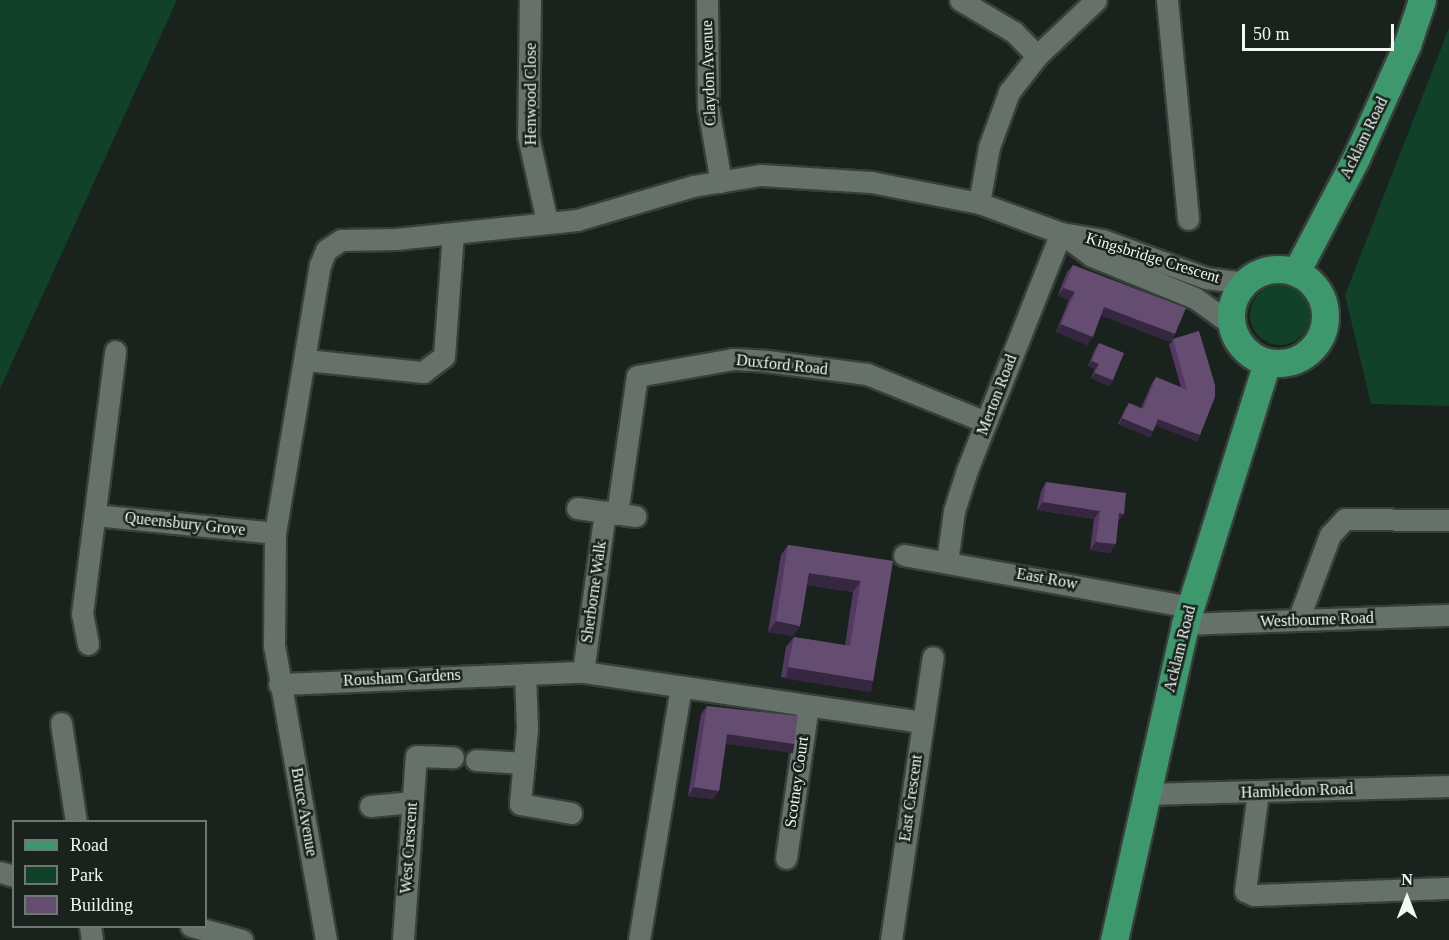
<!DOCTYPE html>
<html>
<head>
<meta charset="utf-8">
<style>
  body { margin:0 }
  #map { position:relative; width:1449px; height:940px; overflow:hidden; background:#19221c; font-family:Georgia,serif }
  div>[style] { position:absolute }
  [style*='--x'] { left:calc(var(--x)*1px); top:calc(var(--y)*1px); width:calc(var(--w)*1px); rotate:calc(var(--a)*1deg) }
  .green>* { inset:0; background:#114128 }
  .round { border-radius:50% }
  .roads { filter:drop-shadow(2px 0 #383f3b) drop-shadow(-2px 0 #383f3b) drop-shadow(0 2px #383f3b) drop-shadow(0 -2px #383f3b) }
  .minor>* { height:21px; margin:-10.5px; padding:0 10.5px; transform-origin:10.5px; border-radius:10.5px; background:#66716a }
  .major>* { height:27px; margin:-13.5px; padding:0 13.5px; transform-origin:13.5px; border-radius:13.5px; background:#3e986e }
  .major>.ring { margin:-13.5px; padding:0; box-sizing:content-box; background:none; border:27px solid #3e986e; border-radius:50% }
  .wall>* { inset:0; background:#543863 }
  .shaded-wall>* { inset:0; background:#352740; transform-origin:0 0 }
  .building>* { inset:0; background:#654d72 }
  span { translate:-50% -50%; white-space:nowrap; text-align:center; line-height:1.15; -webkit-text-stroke:5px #19221c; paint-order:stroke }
  .street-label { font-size:16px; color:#f1f7f3 }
  .legend { position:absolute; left:12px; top:820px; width:195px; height:108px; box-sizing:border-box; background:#19221c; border:2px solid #6f7772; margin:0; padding:8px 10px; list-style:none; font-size:18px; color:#f1f7f3 }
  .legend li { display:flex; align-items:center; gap:12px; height:30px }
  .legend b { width:30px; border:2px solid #6f7772 }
  .north { position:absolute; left:1377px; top:868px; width:60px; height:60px; -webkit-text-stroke:4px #19221c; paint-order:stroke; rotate:0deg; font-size:16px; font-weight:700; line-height:24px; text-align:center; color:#f1f7f3 }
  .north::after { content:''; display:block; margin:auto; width:21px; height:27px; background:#f1f7f3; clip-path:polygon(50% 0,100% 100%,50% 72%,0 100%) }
  .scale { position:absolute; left:1242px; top:24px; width:152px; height:27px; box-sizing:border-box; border:3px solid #f1f7f3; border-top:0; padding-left:8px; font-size:18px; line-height:21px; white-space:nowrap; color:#f1f7f3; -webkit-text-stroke:4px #19221c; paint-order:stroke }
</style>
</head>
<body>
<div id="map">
  <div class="green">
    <i style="clip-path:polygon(0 0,177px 0,0 389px)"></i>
    <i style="clip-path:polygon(1449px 28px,1449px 406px,1371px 404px,1345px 295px)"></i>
    <i class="round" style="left:1250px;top:285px;width:60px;height:60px"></i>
  </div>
  <div class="roads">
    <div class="minor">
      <i style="--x:530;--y:0;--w:136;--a:90.8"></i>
      <i style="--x:528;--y:136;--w:88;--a:77.5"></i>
      <i style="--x:707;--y:0;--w:107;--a:89.5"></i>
      <i style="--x:708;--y:107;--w:76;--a:80.2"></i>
      <i style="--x:960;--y:0;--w:63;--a:30.7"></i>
      <i style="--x:1014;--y:32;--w:33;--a:46"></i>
      <i style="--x:1167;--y:0;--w:220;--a:84.5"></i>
      <i style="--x:979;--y:203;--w:57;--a:-79.9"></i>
      <i style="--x:989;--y:147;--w:59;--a:-70"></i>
      <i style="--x:1009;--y:92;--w:46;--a:-52.1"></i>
      <i style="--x:1037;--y:56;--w:81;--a:-43.5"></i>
      <i style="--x:1064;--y:235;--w:35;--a:37"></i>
      <i style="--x:1092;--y:256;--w:111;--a:22.2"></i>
      <i style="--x:1195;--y:298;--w:44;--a:35.8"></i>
      <i style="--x:306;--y:360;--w:118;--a:5.9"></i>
      <i style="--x:423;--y:372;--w:26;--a:-37"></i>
      <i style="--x:444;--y:356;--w:122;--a:-85.8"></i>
      <i style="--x:577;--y:508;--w:59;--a:7.9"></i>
      <i style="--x:617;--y:514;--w:139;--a:-81.8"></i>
      <i style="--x:637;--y:376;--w:97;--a:-10"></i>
      <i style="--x:733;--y:359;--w:34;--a:3"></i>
      <i style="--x:767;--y:361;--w:101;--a:7.4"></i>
      <i style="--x:867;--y:374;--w:128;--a:22"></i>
      <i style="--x:95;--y:515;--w:181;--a:5.7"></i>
      <i style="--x:904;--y:555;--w:291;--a:10.3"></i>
      <i style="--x:947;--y:562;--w:51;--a:-82.2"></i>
      <i style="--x:954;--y:511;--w:43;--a:-72.4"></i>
      <i style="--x:967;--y:470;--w:255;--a:-68.4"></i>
      <i style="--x:1298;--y:620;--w:91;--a:-69.4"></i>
      <i style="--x:1330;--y:535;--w:22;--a:-47"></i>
      <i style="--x:1345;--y:519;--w:104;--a:0.6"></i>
      <i style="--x:1185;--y:624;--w:264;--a:-2"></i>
      <i style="--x:88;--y:644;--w:31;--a:-101"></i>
      <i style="--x:82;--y:614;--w:265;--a:-82.8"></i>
      <i style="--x:583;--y:672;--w:162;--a:-82.2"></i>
      <i style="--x:525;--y:674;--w:54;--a:87.9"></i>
      <i style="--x:527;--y:728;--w:76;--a:95.3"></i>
      <i style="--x:520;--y:804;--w:52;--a:10"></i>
      <i style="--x:279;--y:684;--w:304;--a:-2.3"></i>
      <i style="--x:583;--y:672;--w:342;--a:8.4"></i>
      <i style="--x:61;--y:723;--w:100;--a:81.4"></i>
      <i style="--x:476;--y:760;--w:48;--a:3.6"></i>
      <i style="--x:1258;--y:792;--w:100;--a:97.5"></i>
      <i style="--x:1245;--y:891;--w:10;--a:24"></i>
      <i style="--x:1254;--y:895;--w:195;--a:-2.1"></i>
      <i style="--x:1145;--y:794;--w:304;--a:-1.5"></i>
      <i style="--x:370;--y:806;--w:42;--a:-5.4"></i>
      <i style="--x:786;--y:858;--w:154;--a:-81.8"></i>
      <i style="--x:0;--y:872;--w:15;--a:16"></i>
      <i style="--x:90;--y:926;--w:14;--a:82"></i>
      <i style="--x:191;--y:926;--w:53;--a:15.4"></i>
      <i style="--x:326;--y:940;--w:299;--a:-100"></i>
      <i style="--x:274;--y:646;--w:113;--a:-89.5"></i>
      <i style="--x:275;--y:533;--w:272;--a:-80.5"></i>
      <i style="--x:320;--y:265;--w:16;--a:-68"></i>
      <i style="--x:326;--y:250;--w:18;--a:-34"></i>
      <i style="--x:341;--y:240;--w:55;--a:-1"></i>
      <i style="--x:396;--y:239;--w:182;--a:-6"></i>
      <i style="--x:577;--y:220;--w:121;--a:-16.3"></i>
      <i style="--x:693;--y:186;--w:69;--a:-9.2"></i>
      <i style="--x:761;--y:175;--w:110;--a:3.6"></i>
      <i style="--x:871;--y:182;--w:110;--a:11"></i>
      <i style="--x:979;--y:203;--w:87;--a:20.1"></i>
      <i style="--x:1061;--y:233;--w:43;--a:9.5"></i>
      <i style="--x:1103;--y:240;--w:110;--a:20.3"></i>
      <i style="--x:1206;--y:278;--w:38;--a:7"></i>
      <i style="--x:403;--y:940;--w:184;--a:-86"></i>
      <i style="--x:416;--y:756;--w:37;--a:2"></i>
      <i style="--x:639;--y:940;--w:256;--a:-80.6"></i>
      <i style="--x:891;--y:940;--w:286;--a:-81.6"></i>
    </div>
    <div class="major">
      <i class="ring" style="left:1231px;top:269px;width:67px;height:67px"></i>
      <i style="--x:1296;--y:272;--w:129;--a:-62.2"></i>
      <i style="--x:1356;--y:158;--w:124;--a:-65.7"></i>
      <i style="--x:1407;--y:45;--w:47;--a:-71.6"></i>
      <i style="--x:1114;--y:940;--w:324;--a:-77.3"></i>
      <i style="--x:1185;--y:624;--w:274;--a:-72.6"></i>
    </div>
  </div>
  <div class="wall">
    <i style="clip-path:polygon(1073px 265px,1170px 342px,1101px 315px,1087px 345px,1056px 332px,1069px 300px,1058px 295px,1067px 272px)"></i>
    <i style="clip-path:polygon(1199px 331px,1196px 441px,1156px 425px,1149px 437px,1118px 424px,1125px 409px,1129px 403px,1141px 408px,1152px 383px,1156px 377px,1181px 387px,1169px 345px,1173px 339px)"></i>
    <i style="clip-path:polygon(1099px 343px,1113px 380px,1109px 386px,1091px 378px,1095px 369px,1088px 366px,1095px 349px)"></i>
    <i style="clip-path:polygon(1046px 482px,1124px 514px,1118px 521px,1110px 553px,1090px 550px,1094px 519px,1037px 510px,1041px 491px)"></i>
    <i style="clip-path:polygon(788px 545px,893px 561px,873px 681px,866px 691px,781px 677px,786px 647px,794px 637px,845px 645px,853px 592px,807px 585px,800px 626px,793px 636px,768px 632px,781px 555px)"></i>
    <i style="clip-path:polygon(707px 706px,788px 752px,726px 743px,719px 791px,713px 799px,688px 796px,701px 714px)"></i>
  </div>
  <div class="shaded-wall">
    <i style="clip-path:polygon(1064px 288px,1075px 292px,1069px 300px,1058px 295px)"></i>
    <i style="left:1104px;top:307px;width:76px;height:9px;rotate:21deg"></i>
    <i style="clip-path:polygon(1061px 324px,1093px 337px,1087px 345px,1056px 332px)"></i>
    <i style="clip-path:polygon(1092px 361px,1099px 364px,1095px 369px,1088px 366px)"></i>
    <i style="clip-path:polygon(1095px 373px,1113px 380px,1109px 386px,1091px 378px)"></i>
    <i style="left:1122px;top:418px;width:34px;height:7px;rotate:23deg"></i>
    <i style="left:1158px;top:419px;width:45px;height:7px;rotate:21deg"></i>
    <i style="clip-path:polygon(1043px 502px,1100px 511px,1094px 519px,1037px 510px)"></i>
    <i style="clip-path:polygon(1119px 513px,1124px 514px,1118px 522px)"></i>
    <i style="clip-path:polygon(1096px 542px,1116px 544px,1110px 553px,1090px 550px)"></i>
    <i style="clip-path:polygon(809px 573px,861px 581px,853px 592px,801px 584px)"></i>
    <i style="clip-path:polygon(776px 621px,800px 626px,793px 636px,768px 632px)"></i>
    <i style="left:788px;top:667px;width:86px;height:12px;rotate:9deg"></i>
    <i style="left:727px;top:734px;width:68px;height:10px;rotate:8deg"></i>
    <i style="clip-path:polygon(694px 787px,719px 791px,713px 799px,688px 796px)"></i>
  </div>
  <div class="building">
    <i style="clip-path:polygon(1073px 265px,1186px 308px,1175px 334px,1104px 307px,1093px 337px,1061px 324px,1075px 292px,1064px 288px)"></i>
    <i style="clip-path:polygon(1199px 331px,1215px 385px,1215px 397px,1200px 435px,1158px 419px,1153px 431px,1122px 418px,1129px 403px,1143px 409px,1156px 377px,1187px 390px,1173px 339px)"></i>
    <i style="clip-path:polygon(1099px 343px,1124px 353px,1113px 380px,1095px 373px,1099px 364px,1092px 361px)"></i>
    <i style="clip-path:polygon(1046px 482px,1126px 493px,1124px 514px,1119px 513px,1116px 544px,1096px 542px,1100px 511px,1043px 502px)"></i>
    <i style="clip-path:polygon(788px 545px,893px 561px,873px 681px,788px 667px,794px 637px,850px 646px,861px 581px,809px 573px,800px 626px,776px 621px)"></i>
    <i style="clip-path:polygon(707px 706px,798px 716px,794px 744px,727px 734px,719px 791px,694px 787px)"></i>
  </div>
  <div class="street-label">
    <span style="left:709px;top:73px;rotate:-92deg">Claydon Avenue</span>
    <span style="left:531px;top:94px;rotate:-90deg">Henwood Close</span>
    <span style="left:1364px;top:138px;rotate:-64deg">Acklam Road</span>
    <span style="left:1153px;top:258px;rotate:17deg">Kingsbridge Crescent</span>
    <span style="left:782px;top:365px;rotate:6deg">Duxford Road</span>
    <span style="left:997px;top:395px;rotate:-69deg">Merton Road</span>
    <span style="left:185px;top:524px;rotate:6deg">Queensbury Grove</span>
    <span style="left:1047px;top:579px;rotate:10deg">East Row</span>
    <span style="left:594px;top:592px;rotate:-82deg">Sherborne Walk</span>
    <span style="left:1317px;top:620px;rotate:-2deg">Westbourne Road</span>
    <span style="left:1180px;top:649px;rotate:-76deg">Acklam Road</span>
    <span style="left:402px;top:678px;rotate:-3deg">Rousham Gardens</span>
    <span style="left:797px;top:782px;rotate:-82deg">Scotney Court</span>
    <span style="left:1297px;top:791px;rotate:-2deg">Hambledon Road</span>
    <span style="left:911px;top:798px;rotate:-82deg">East Crescent</span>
    <span style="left:304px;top:812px;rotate:80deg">Bruce Avenue</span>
    <span style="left:409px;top:848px;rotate:-86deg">West Crescent</span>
  </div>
  <ul class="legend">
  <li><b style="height:8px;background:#3e986e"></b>Road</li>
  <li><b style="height:16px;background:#114128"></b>Park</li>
  <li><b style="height:16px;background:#654d72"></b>Building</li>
  </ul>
  <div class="north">N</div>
  <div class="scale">50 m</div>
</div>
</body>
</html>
